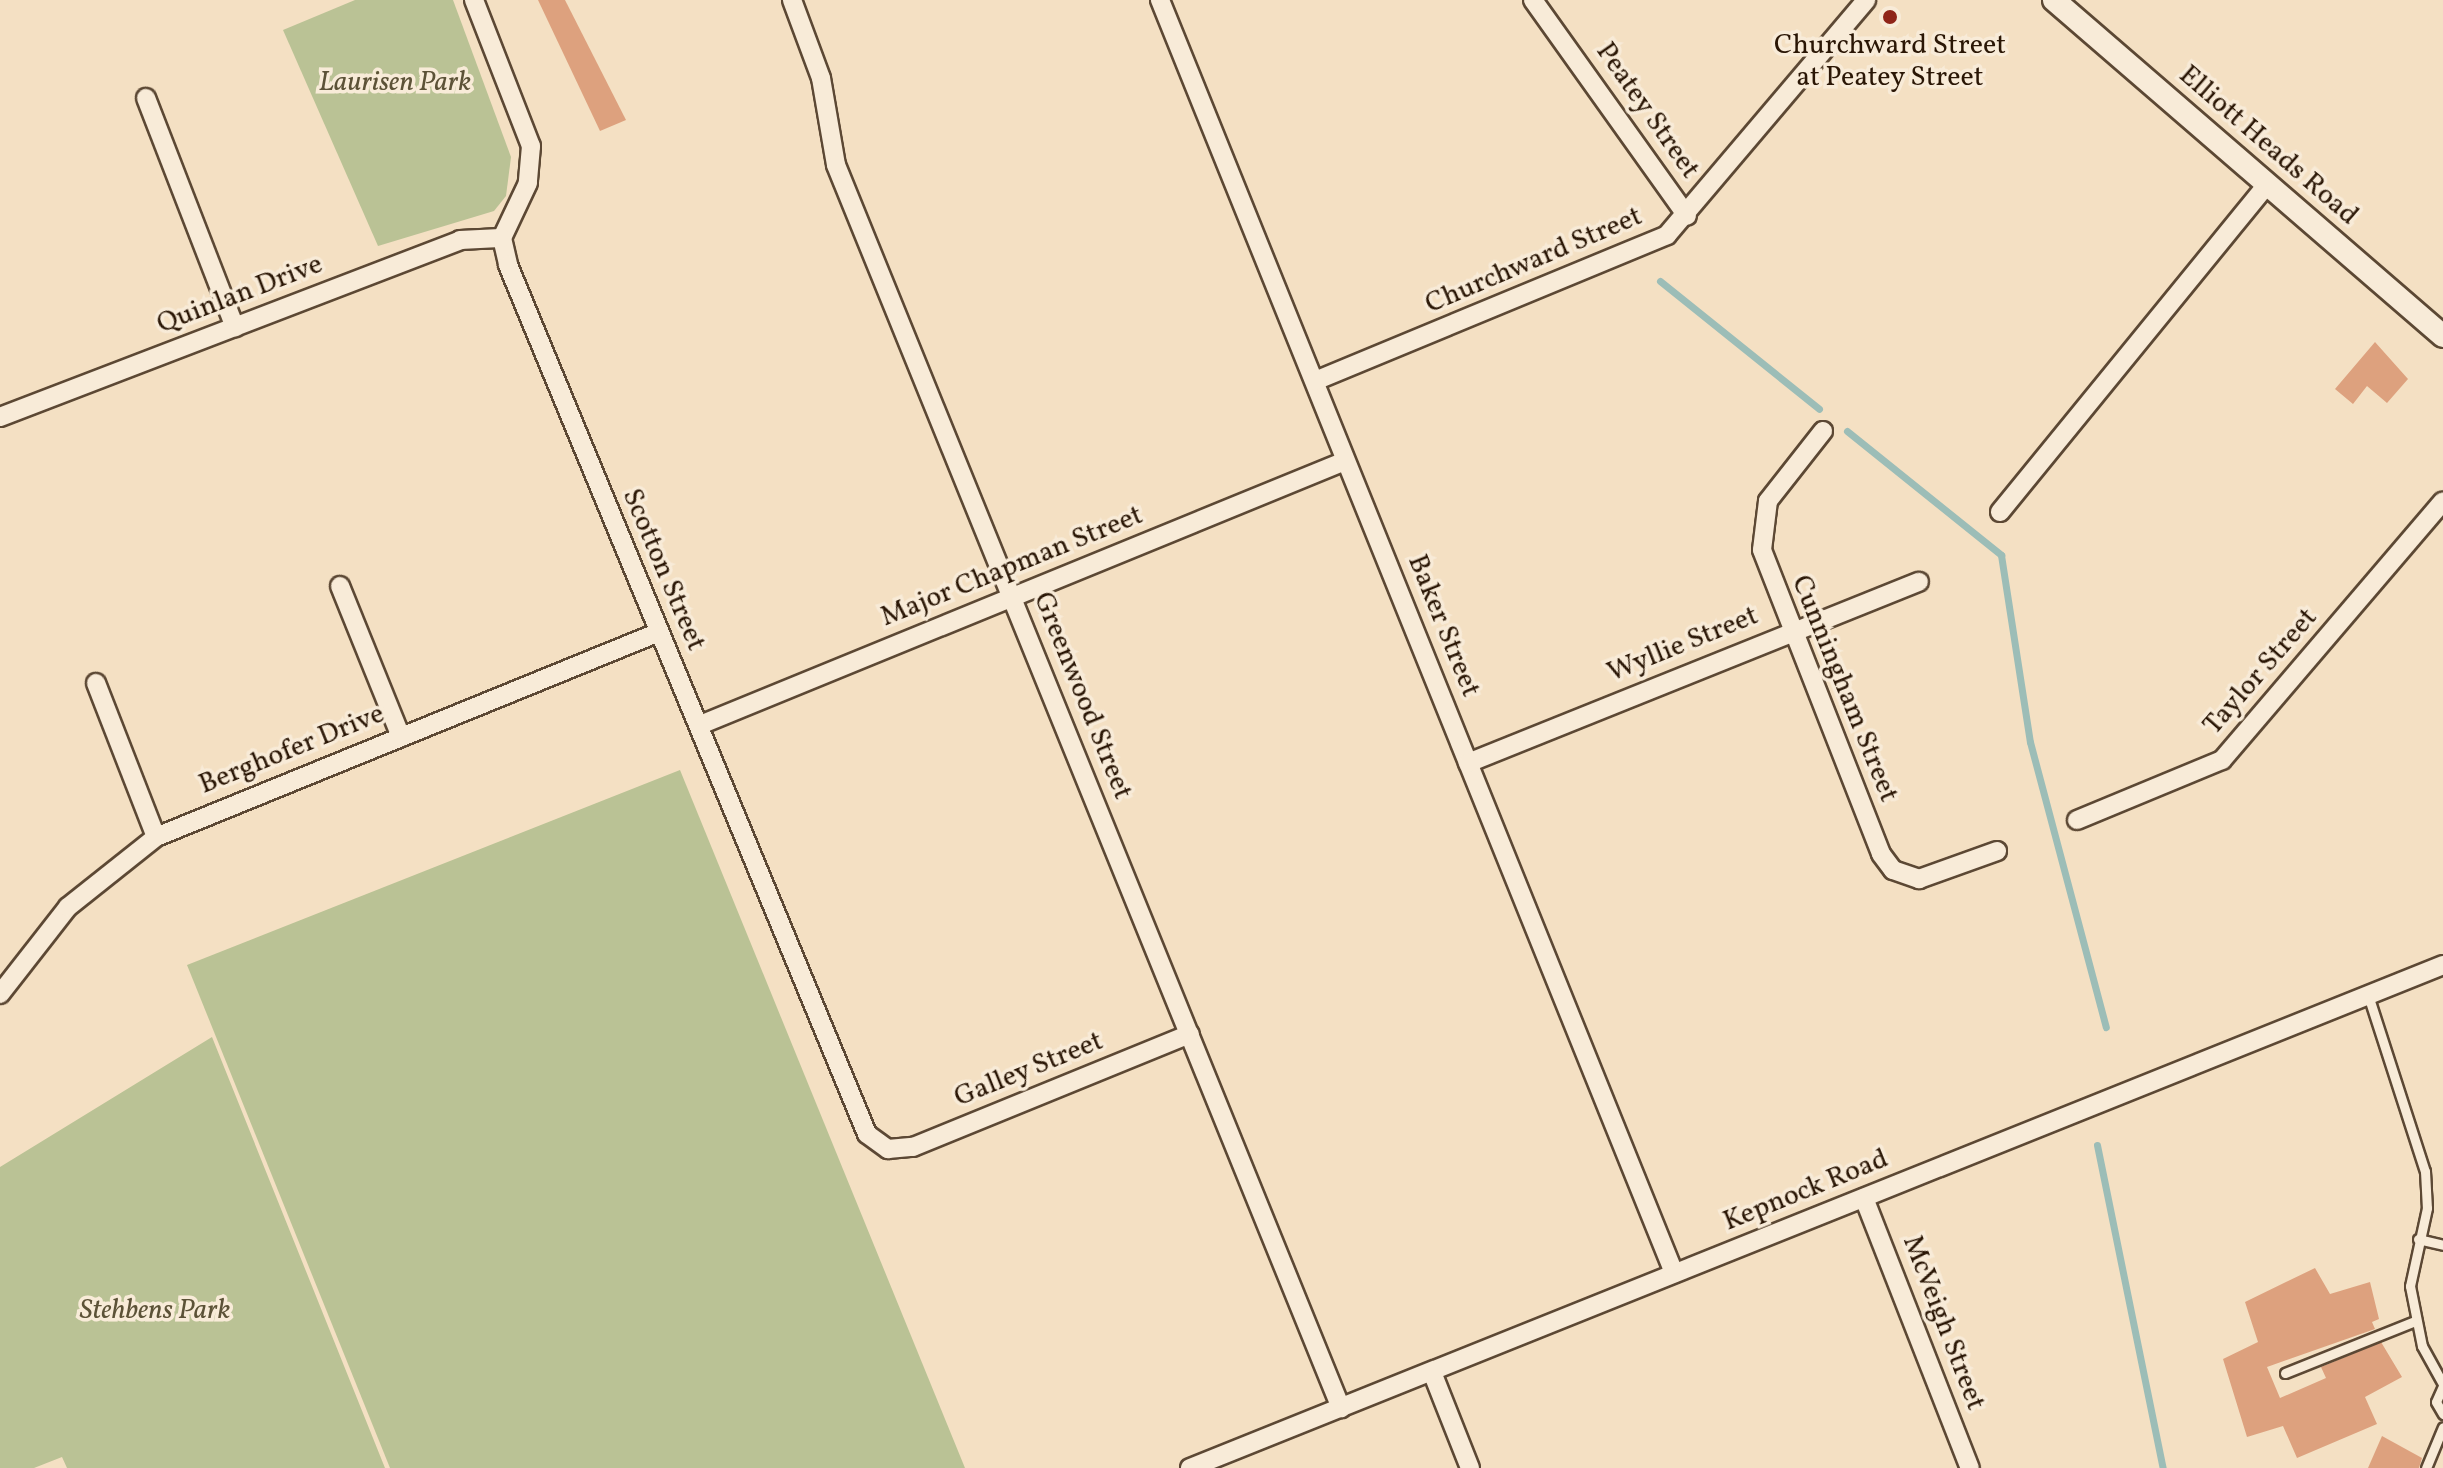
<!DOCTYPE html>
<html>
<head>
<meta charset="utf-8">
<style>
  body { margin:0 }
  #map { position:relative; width:2443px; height:1468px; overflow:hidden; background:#f4e0c3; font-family:Vollkorn,serif }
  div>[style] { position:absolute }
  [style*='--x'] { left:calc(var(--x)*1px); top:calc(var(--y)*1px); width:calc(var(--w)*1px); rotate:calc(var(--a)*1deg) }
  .green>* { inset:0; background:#bac295 }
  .stream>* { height:7px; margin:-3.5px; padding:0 3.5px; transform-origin:3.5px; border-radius:3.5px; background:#9cbdb7 }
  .building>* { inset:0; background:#dda17e }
  .roads { filter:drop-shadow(2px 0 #5c4834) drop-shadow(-2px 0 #5c4834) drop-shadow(0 2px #5c4834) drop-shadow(0 -2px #5c4834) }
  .service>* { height:9px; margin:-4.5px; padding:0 4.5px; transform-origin:4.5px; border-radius:4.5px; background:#f8ebd8 }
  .minor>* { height:18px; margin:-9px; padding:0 9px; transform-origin:9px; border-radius:9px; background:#f8ebd8 }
  .tertiary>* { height:22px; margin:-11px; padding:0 11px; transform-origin:11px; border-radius:11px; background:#f8ebd8 }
  .dots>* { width:22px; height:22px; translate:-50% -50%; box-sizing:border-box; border:4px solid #f8ebd8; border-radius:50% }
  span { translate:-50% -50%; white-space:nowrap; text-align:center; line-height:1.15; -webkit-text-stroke:7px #f8ebd8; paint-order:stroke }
  .poi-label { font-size:28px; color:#2a1605 }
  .park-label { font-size:28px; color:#5c5237; font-style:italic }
  .street-label { font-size:28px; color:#2a1605 }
</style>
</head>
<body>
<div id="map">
  <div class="green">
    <i style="clip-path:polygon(355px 0,453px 0,511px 157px,506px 196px,494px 211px,378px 246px,283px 30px)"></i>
    <i style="clip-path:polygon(680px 770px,965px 1468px,390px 1468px,187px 965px)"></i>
    <i style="clip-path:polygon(212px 1037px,385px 1468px,67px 1468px,62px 1457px,34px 1468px,0 1468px,0 1167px)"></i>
  </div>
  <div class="stream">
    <i style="--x:1660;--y:281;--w:204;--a:38.8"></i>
    <i style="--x:1847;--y:431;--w:198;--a:38.8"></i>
    <i style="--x:2001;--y:555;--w:189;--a:81.2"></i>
    <i style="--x:2030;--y:742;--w:295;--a:75.1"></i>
    <i style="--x:2097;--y:1145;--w:330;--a:78.5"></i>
  </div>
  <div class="building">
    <i style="clip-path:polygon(538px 0,565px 0,626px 120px,600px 131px)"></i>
    <i style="clip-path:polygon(2375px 342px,2408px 379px,2387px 403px,2367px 386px,2353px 404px,2335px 389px)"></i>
    <i style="clip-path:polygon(2315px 1268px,2330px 1294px,2370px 1282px,2379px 1319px,2372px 1322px,2375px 1329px,2267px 1367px,2280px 1398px,2326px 1378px,2321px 1367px,2381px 1342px,2402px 1377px,2365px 1397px,2377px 1424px,2297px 1458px,2283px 1426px,2247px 1437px,2223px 1359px,2258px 1342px,2245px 1302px)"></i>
    <i style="clip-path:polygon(2382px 1436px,2422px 1458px,2419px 1468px,2368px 1468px)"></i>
  </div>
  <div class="roads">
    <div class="service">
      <i style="--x:2368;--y:995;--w:185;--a:72.1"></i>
      <i style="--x:2425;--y:1171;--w:37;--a:87"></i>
      <i style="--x:2427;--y:1208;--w:80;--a:102.3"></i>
      <i style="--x:2410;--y:1286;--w:61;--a:78.7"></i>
      <i style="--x:2422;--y:1346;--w:43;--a:61.1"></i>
      <i style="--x:2418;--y:1239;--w:26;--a:13"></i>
      <i style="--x:2285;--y:1373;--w:140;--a:-21.8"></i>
      <i style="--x:2443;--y:1386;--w:17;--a:114"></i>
      <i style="--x:2436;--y:1402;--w:14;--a:60"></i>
      <i style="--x:2426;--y:1468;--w:44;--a:-67.5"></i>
    </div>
    <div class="minor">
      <i style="--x:474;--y:0;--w:157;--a:68.7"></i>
      <i style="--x:531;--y:146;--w:37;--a:95"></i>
      <i style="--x:528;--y:183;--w:61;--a:115.3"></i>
      <i style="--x:502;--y:238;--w:28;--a:77"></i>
      <i style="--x:508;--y:265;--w:940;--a:67.55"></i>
      <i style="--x:867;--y:1134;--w:26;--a:36"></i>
      <i style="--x:888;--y:1149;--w:25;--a:-5"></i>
      <i style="--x:913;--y:1147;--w:299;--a:-22.2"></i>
      <i style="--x:792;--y:0;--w:83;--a:69.6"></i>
      <i style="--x:821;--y:78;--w:88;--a:80.2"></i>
      <i style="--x:836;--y:165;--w:1342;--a:67.89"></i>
      <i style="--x:1160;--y:0;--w:1373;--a:68.01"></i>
      <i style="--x:1533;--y:0;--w:265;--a:54.5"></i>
      <i style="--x:146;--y:98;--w:246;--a:68.8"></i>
      <i style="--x:1315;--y:381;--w:381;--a:-22.5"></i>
      <i style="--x:1667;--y:235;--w:308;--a:-49.7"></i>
      <i style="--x:0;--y:417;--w:493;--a:-21"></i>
      <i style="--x:460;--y:240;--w:42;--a:-2.7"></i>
      <i style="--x:1823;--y:431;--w:89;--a:128.2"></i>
      <i style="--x:1768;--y:501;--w:49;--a:97"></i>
      <i style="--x:1762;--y:550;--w:326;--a:68.6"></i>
      <i style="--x:1881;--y:854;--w:20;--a:53"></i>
      <i style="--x:1893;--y:870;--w:28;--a:19"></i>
      <i style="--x:1919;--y:879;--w:83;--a:-19.7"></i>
      <i style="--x:2000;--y:512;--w:421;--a:-50.8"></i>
      <i style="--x:340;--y:586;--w:163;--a:68"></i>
      <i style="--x:96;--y:683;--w:165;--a:68.7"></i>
      <i style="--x:700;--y:725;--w:697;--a:-22.26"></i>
      <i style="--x:1468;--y:763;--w:486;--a:-21.9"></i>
      <i style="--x:2077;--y:820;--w:157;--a:-22.5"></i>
      <i style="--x:2222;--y:760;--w:340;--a:-49.5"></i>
      <i style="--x:0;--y:994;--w:110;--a:-52"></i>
      <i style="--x:68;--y:907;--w:112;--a:-38.5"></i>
      <i style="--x:156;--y:837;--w:541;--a:-22.16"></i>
      <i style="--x:1864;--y:1198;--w:290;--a:68.6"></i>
      <i style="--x:1432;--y:1372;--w:103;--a:68.4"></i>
      <i style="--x:1190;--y:1468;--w:1350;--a:-21.87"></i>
    </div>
    <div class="tertiary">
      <i style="--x:2054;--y:0;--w:514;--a:40.82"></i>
    </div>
  </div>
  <div class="dots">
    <i style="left:1890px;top:17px;background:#8f2418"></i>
  </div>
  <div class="poi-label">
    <span style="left:1890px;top:62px">Churchward Street<br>at Peatey Street</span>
  </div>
  <div class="park-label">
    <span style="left:395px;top:83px">Laurisen Park</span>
    <span style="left:155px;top:1311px">Stehbens Park</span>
  </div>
  <div class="street-label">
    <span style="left:1647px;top:111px;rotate:55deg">Peatey Street</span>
    <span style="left:2268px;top:146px;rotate:41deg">Elliott Heads Road</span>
    <span style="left:1534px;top:261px;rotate:-23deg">Churchward Street</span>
    <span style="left:240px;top:295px;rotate:-21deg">Quinlan Drive</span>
    <span style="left:1012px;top:567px;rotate:-22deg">Major Chapman Street</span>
    <span style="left:663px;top:570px;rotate:67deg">Scotton Street</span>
    <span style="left:1443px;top:626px;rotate:68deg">Baker Street</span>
    <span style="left:1683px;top:645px;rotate:-22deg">Wyllie Street</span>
    <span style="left:2261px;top:672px;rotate:-49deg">Taylor Street</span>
    <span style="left:1844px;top:689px;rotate:68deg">Cunningham Street</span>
    <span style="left:1082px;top:696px;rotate:68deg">Greenwood Street</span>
    <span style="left:292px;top:750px;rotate:-22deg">Berghofer Drive</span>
    <span style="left:1029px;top:1070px;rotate:-22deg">Galley Street</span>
    <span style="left:1806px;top:1191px;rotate:-22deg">Kepnock Road</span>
    <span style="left:1943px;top:1323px;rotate:69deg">McVeigh Street</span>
  </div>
</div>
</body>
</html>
